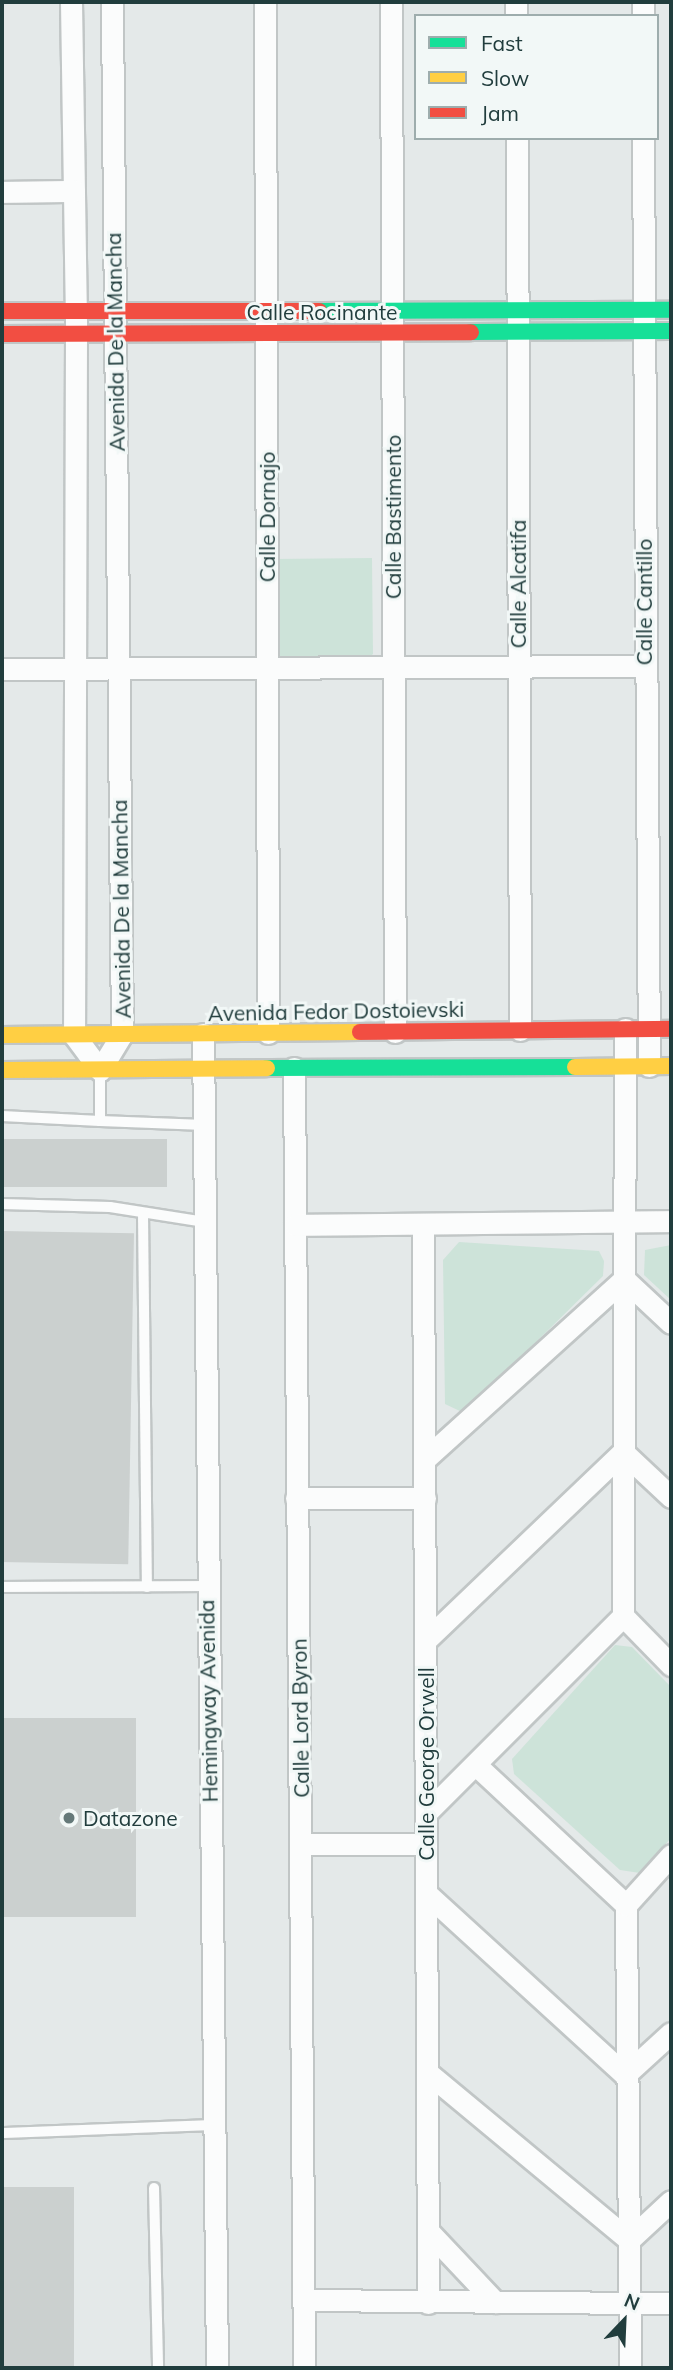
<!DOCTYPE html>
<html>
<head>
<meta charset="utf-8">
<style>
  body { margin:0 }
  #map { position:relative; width:673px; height:2370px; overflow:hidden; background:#e4e9e9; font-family:Mulish,sans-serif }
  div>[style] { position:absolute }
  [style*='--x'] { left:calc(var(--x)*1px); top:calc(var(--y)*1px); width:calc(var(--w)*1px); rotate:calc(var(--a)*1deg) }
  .green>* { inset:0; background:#cde3d9 }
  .building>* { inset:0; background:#cbd0cf; transform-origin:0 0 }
  .roads { filter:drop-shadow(2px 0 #c1c6c6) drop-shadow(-2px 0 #c1c6c6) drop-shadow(0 2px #c1c6c6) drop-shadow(0 -2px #c1c6c6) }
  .lane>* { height:10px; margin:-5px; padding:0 5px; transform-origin:5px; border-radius:5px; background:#fbfcfc }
  .street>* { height:21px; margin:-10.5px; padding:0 10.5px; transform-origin:10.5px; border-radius:10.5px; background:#fbfcfc }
  .fast>* { height:16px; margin:-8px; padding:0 8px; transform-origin:8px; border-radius:8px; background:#16e098 }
  .slow>* { height:16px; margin:-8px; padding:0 8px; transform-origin:8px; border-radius:8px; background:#ffcf43 }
  .jam>* { height:16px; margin:-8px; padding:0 8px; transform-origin:8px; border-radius:8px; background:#f24e42 }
  .dots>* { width:19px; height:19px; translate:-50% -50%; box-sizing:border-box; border:4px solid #f2f8f7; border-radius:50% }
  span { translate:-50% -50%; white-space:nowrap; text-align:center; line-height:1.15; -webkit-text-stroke:6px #f2f8f7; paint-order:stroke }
  .street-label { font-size:21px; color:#213d3d }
  .poi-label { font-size:21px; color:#213d3d }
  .left { translate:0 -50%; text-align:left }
  .frame { position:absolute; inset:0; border:4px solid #213d3d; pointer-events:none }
  .legend { position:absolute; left:414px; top:14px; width:245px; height:126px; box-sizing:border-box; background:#f2f8f7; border:2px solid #9eadad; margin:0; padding:9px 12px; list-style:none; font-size:21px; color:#213d3d }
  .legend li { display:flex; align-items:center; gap:14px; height:35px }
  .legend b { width:35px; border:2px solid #9eadad }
  .north { position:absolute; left:589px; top:2286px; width:70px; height:70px; -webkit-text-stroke:5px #f2f8f7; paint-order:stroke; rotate:23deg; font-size:19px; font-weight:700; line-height:28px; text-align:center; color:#213d3d }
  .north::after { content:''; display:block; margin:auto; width:24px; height:32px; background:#213d3d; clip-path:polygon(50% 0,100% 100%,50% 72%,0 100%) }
</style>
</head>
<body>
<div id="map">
  <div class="green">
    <i style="clip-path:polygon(372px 558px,373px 654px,366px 660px,280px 660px,273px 655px,273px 559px)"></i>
    <i style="clip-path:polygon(459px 1242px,599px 1251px,604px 1261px,603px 1276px,464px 1413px,445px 1404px,443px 1260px)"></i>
    <i style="clip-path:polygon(671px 1245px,671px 1300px,644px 1275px,645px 1250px)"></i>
    <i style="clip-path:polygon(615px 1645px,632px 1647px,671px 1687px,671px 1838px,640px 1873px,620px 1870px,514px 1774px,512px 1759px)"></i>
  </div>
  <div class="building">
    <i style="left:2px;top:1139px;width:165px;height:48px"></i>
    <i style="left:2px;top:1231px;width:132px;height:331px;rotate:1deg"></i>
    <i style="left:136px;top:1718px;width:199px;height:134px;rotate:90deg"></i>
    <i style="left:2px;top:2187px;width:72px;height:181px"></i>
  </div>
  <div class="roads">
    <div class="lane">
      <i style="--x:2;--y:1116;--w:98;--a:2.9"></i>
      <i style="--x:100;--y:1121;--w:49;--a:-90"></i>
      <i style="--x:100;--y:1121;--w:105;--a:2.2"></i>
      <i style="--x:2;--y:1204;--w:108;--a:1.6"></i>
      <i style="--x:110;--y:1207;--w:96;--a:9"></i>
      <i style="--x:143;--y:1213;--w:374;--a:89.4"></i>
      <i style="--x:2;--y:1587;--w:204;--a:-0.3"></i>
      <i style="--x:2;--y:2133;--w:212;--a:-2.2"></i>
      <i style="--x:154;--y:2188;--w:180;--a:88.7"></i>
    </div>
    <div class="street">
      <i style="--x:71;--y:2;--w:332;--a:89.1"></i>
      <i style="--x:76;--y:334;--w:701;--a:90.16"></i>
      <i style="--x:74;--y:1035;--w:44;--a:53.4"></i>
      <i style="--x:100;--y:1070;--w:42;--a:-58.6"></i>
      <i style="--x:122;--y:1034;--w:1032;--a:-90.56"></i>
      <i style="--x:265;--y:2;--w:1031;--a:89.83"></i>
      <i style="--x:391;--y:2;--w:1030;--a:89.78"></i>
      <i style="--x:516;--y:2;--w:14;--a:90"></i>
      <i style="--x:643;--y:16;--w:14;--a:-90"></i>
      <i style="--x:517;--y:138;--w:892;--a:89.81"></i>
      <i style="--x:643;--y:138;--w:928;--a:89.63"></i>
      <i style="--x:2;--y:192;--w:72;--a:-0.8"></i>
      <i style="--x:2;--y:669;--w:643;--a:-0.27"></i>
      <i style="--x:203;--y:1034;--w:1334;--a:89.4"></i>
      <i style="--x:294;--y:1068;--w:1300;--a:89.56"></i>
      <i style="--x:295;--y:1225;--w:376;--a:-0.6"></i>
      <i style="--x:423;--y:1225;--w:1078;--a:89.73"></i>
      <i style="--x:425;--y:1459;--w:268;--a:-42.1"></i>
      <i style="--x:624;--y:1279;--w:64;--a:43.1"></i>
      <i style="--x:296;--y:1498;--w:129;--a:0"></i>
      <i style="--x:623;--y:1616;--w:69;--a:45.6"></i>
      <i style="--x:426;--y:1640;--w:272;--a:-43.7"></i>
      <i style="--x:623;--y:1452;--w:66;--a:43.2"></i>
      <i style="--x:477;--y:1766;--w:204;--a:43"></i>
      <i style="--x:426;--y:1813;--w:279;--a:-45"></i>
      <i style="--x:623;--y:1616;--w:587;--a:-89.8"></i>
      <i style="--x:302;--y:1844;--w:124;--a:0"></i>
      <i style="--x:427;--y:1894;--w:268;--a:42.4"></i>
      <i style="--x:625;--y:2075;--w:62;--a:-42.4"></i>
      <i style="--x:428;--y:2073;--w:261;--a:39.7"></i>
      <i style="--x:629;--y:2240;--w:57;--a:-42.9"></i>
      <i style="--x:428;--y:2231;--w:98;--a:46.7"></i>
      <i style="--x:303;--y:2300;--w:368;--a:0.5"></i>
      <i style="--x:630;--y:2368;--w:463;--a:-90.5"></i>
      <i style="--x:626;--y:1905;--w:67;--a:-48"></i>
    </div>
    <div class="fast">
      <i style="--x:319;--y:311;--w:352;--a:-0.2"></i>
      <i style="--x:471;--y:332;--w:200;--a:-0.3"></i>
      <i style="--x:267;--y:1068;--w:308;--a:-0.2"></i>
    </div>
    <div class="slow">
      <i style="--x:2;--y:1035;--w:358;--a:-0.5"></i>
      <i style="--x:575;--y:1067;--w:96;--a:-0.6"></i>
      <i style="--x:2;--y:1070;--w:265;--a:-0.4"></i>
    </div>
    <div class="jam">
      <i style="--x:2;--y:311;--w:317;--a:0"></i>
      <i style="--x:2;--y:334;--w:469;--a:-0.2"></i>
      <i style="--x:360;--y:1032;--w:311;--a:-0.6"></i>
    </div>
  </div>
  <div class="dots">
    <i style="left:69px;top:1818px;background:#657979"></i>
  </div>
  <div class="street-label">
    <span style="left:322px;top:312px">Calle Rocinante</span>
    <span style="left:115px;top:342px;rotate:-91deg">Avenida De la Mancha</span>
    <span style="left:267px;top:517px;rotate:-90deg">Calle Dornajo</span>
    <span style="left:393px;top:517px;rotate:-90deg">Calle Bastimento</span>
    <span style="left:518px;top:584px;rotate:-90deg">Calle Alcatifa</span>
    <span style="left:644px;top:602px;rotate:-90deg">Calle Cantillo</span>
    <span style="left:121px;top:909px;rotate:-91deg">Avenida De la Mancha</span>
    <span style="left:336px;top:1011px;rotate:-1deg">Avenida Fedor Dostoievski</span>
    <span style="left:208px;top:1701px;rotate:-91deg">Hemingway Avenida</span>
    <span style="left:300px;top:1718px;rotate:-91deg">Calle Lord Byron</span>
    <span style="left:426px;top:1764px;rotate:-90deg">Calle George Orwell</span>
  </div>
  <div class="poi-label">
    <span class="left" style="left:83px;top:1818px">Datazone</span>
  </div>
  <div class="frame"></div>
  <ul class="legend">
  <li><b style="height:9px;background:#16e098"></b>Fast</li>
  <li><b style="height:9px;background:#ffcf43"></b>Slow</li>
  <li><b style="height:9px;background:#f24e42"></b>Jam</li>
  </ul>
  <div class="north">N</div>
</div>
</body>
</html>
